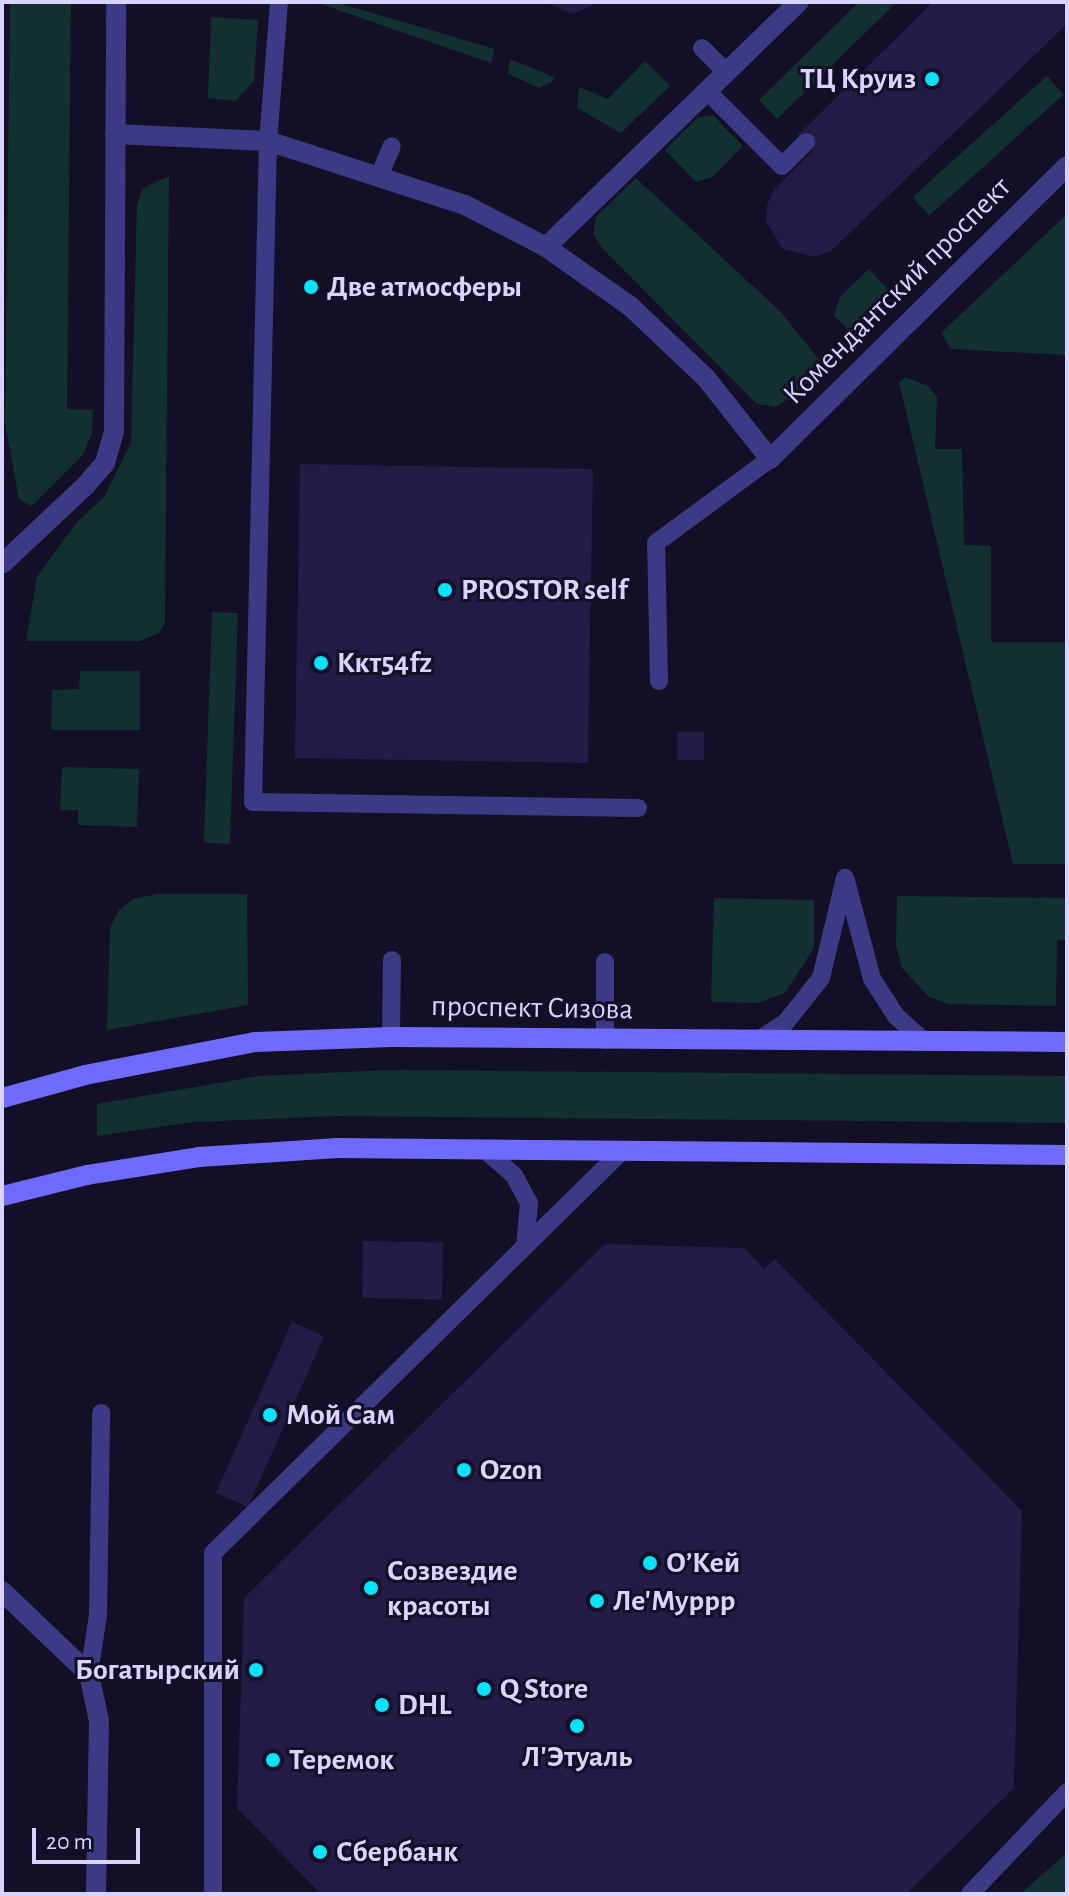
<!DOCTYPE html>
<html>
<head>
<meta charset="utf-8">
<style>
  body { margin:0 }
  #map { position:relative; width:1069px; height:1896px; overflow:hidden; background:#130f26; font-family:"Alegreya Sans",sans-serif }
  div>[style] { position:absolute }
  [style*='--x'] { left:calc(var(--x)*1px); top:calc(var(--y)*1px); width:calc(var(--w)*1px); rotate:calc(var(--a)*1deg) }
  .green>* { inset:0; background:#12302f; transform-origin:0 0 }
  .building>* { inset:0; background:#241b47; transform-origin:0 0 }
  .lane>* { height:18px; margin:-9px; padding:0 9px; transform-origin:9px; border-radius:9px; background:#3d3a85 }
  .street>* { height:20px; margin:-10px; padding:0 10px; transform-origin:10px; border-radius:10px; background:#3d3a85 }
  .secondary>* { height:20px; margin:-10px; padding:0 10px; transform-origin:10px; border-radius:10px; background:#6f6bff }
  .dots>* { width:22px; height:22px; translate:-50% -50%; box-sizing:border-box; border:4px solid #130f26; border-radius:50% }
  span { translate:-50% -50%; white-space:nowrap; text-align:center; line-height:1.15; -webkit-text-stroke:6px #130f26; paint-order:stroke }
  .poi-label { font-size:30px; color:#d9d4ff; font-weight:700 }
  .right { translate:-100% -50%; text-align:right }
  .left { translate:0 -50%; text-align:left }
  .street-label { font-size:30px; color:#d9d4ff }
  .frame { position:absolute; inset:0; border:4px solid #d9d4ff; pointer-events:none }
  .scale { position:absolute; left:32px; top:1828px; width:108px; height:36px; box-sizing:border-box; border:4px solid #d9d4ff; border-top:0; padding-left:10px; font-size:24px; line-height:28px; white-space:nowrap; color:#d9d4ff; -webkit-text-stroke:6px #130f26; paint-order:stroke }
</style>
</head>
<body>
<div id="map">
  <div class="green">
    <i style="clip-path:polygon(10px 2px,71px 2px,67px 409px,93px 410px,92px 433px,82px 456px,32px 506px,19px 499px,5px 424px)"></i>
    <i style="clip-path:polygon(315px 2px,335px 2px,495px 49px,491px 63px)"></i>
    <i style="clip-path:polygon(859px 2px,897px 2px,777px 119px,759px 100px)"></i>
    <i style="clip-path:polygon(211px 17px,258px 20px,254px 81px,235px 101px,208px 98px)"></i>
    <i style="clip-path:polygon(510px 59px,554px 77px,553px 81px,539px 88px,508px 74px)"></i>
    <i style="clip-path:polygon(645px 61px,670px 86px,621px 133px,577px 108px,579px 87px,608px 99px)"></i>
    <i style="left:1047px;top:76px;width:25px;height:181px;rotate:48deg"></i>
    <i style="clip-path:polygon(713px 115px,743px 146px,713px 177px,696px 182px,665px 150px,698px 117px)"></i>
    <i style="clip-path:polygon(169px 176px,165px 623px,159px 633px,140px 641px,26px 641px,37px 577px,76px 523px,104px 497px,131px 442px,137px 204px,143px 188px)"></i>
    <i style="clip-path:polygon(636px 178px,780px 311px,824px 366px,796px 394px,776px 407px,757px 404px,602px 248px,593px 234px,596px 217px)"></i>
    <i style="clip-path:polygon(1067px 214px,1067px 355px,951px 349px,941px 333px)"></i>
    <i style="clip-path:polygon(869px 269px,890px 292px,889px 302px,854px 337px,834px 315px,840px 297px)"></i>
    <i style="clip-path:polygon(905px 377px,928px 386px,937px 397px,935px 449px,962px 449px,964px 545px,991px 546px,991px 642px,1067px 642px,1067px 864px,1013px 864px,899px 382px)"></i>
    <i style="left:212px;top:612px;width:26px;height:231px;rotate:2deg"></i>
    <i style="clip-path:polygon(80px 671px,140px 671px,140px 730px,51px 730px,52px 690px,79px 689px)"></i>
    <i style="clip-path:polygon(62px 767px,139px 769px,137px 827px,78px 825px,78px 810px,60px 810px)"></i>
    <i style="clip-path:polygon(157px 894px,247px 894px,248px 1005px,107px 1030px,110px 928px,119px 910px,134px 899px)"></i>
    <i style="clip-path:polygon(897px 896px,1067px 898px,1067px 940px,1057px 940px,1056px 1006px,949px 1004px,929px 997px,902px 968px,896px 946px)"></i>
    <i style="clip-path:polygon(714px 898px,814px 900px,814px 948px,785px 993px,758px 1003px,711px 1002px)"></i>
    <i style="clip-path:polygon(390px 1070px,1067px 1076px,1067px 1123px,339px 1116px,194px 1122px,97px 1136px,97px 1104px,259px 1076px)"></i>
    <i style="clip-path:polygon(1067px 1853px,1067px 1894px,1020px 1894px)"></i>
  </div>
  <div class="building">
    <i style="clip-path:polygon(545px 2px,599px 2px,573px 14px)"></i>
    <i style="clip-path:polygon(933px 2px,1067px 2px,1067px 24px,831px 251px,814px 257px,783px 249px,766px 222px,767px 206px,773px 191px,813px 150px,798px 135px)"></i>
    <i style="left:300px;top:464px;width:293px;height:294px;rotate:1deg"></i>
    <i style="left:677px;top:732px;width:27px;height:28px"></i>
    <i style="left:363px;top:1241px;width:80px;height:57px;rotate:1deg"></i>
    <i style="clip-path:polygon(605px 1244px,744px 1248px,764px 1269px,775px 1259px,1022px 1511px,1014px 1788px,906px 1894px,321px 1894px,237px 1808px,244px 1598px)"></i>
    <i style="left:292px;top:1322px;width:35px;height:187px;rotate:24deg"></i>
  </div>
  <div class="lane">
    <i style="--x:279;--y:2;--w:139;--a:94.5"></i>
    <i style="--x:268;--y:141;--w:661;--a:91.3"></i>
    <i style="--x:253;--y:802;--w:385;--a:0.9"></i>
    <i style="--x:702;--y:48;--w:34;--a:45"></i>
    <i style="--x:707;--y:91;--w:106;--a:45"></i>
    <i style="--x:782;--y:166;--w:34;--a:-45"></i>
    <i style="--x:380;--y:174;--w:30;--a:-67"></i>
    <i style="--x:659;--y:681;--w:138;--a:-91.2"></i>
    <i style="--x:656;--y:543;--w:142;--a:-36.4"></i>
    <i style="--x:846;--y:881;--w:101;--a:75.1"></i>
    <i style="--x:872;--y:979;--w:44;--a:57"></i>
    <i style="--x:896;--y:1016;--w:36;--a:42"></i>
    <i style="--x:391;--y:1037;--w:77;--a:-89.3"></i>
    <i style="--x:760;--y:1039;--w:31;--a:-33"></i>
    <i style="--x:786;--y:1022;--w:56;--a:-51.5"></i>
    <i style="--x:821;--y:978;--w:103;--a:-76.5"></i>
    <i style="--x:605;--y:1040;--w:78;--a:-90"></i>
    <i style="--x:485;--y:1150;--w:38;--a:41"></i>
    <i style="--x:514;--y:1175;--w:32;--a:62"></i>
    <i style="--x:529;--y:1203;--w:44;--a:95.2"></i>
    <i style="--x:89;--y:1674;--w:60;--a:-81.3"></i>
    <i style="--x:98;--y:1615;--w:202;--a:-89.1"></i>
    <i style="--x:213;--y:1894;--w:341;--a:-90"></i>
    <i style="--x:213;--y:1553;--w:573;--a:-44.51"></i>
    <i style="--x:970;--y:1894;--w:141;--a:-46.4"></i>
  </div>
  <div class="street">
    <i style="--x:115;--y:134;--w:153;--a:2.6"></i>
    <i style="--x:268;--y:141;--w:207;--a:18"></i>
    <i style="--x:465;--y:205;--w:91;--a:27.4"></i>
    <i style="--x:546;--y:247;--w:103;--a:35.1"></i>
    <i style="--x:630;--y:306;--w:105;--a:43.5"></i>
    <i style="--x:706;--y:378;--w:103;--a:51.7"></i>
    <i style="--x:770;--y:459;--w:417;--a:-44.6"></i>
    <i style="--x:546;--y:247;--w:352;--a:-44.1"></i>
    <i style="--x:2;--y:564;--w:115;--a:-43.2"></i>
    <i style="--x:86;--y:485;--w:29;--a:-49"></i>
    <i style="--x:105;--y:463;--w:32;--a:-74"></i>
    <i style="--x:114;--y:432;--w:430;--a:-89.7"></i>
    <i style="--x:2;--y:1591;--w:120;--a:43.7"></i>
    <i style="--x:89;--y:1674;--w:48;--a:78"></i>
    <i style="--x:99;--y:1721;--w:173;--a:91"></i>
  </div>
  <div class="secondary">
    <i style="--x:2;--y:1098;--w:86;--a:-15.5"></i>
    <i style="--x:85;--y:1075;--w:173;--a:-11"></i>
    <i style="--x:255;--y:1042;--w:136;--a:-2.1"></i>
    <i style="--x:391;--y:1037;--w:676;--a:0.42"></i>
    <i style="--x:2;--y:1196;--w:88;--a:-13.9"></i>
    <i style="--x:87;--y:1175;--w:113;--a:-9.1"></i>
    <i style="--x:199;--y:1157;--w:139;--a:-3.7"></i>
    <i style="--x:338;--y:1148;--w:729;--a:0.55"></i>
  </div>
  <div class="dots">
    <i style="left:932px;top:79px;background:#00e5ff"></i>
    <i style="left:311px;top:287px;background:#00e5ff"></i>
    <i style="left:445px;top:590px;background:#00e5ff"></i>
    <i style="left:321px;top:663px;background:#00e5ff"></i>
    <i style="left:270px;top:1415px;background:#00e5ff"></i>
    <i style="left:464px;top:1470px;background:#00e5ff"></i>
    <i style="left:650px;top:1563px;background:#00e5ff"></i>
    <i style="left:371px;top:1588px;background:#00e5ff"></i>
    <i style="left:597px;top:1601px;background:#00e5ff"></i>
    <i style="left:256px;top:1670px;background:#00e5ff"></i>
    <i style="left:484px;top:1689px;background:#00e5ff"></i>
    <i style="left:382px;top:1705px;background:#00e5ff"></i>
    <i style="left:577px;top:1726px;background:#00e5ff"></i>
    <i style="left:273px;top:1760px;background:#00e5ff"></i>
    <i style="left:320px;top:1852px;background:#00e5ff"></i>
  </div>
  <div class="poi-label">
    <span class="right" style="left:916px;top:79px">ТЦ Круиз</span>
    <span class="left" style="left:327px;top:287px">Две атмосферы</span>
    <span class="left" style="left:461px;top:590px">PROSTOR self</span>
    <span class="left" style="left:337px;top:663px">Kкт54fz</span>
    <span class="left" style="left:286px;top:1415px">Мой Сам</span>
    <span class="left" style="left:480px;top:1470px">Ozon</span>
    <span class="left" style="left:666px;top:1563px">О’Кей</span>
    <span class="left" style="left:387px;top:1588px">Созвездие<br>красоты</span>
    <span class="left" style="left:613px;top:1601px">Ле'Муррр</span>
    <span class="right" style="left:240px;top:1670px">Богатырский</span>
    <span class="left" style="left:500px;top:1689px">Q Store</span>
    <span class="left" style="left:398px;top:1705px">DHL</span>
    <span style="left:577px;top:1757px">Л'Этуаль</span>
    <span class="left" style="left:289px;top:1760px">Теремок</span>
    <span class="left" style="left:336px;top:1852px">Сбербанк</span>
  </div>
  <div class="street-label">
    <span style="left:897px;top:291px;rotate:-45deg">Комендантский проспект</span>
    <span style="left:532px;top:1008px;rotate:1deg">проспект Сизова</span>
  </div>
  <div class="frame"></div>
  <div class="scale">20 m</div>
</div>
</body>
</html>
